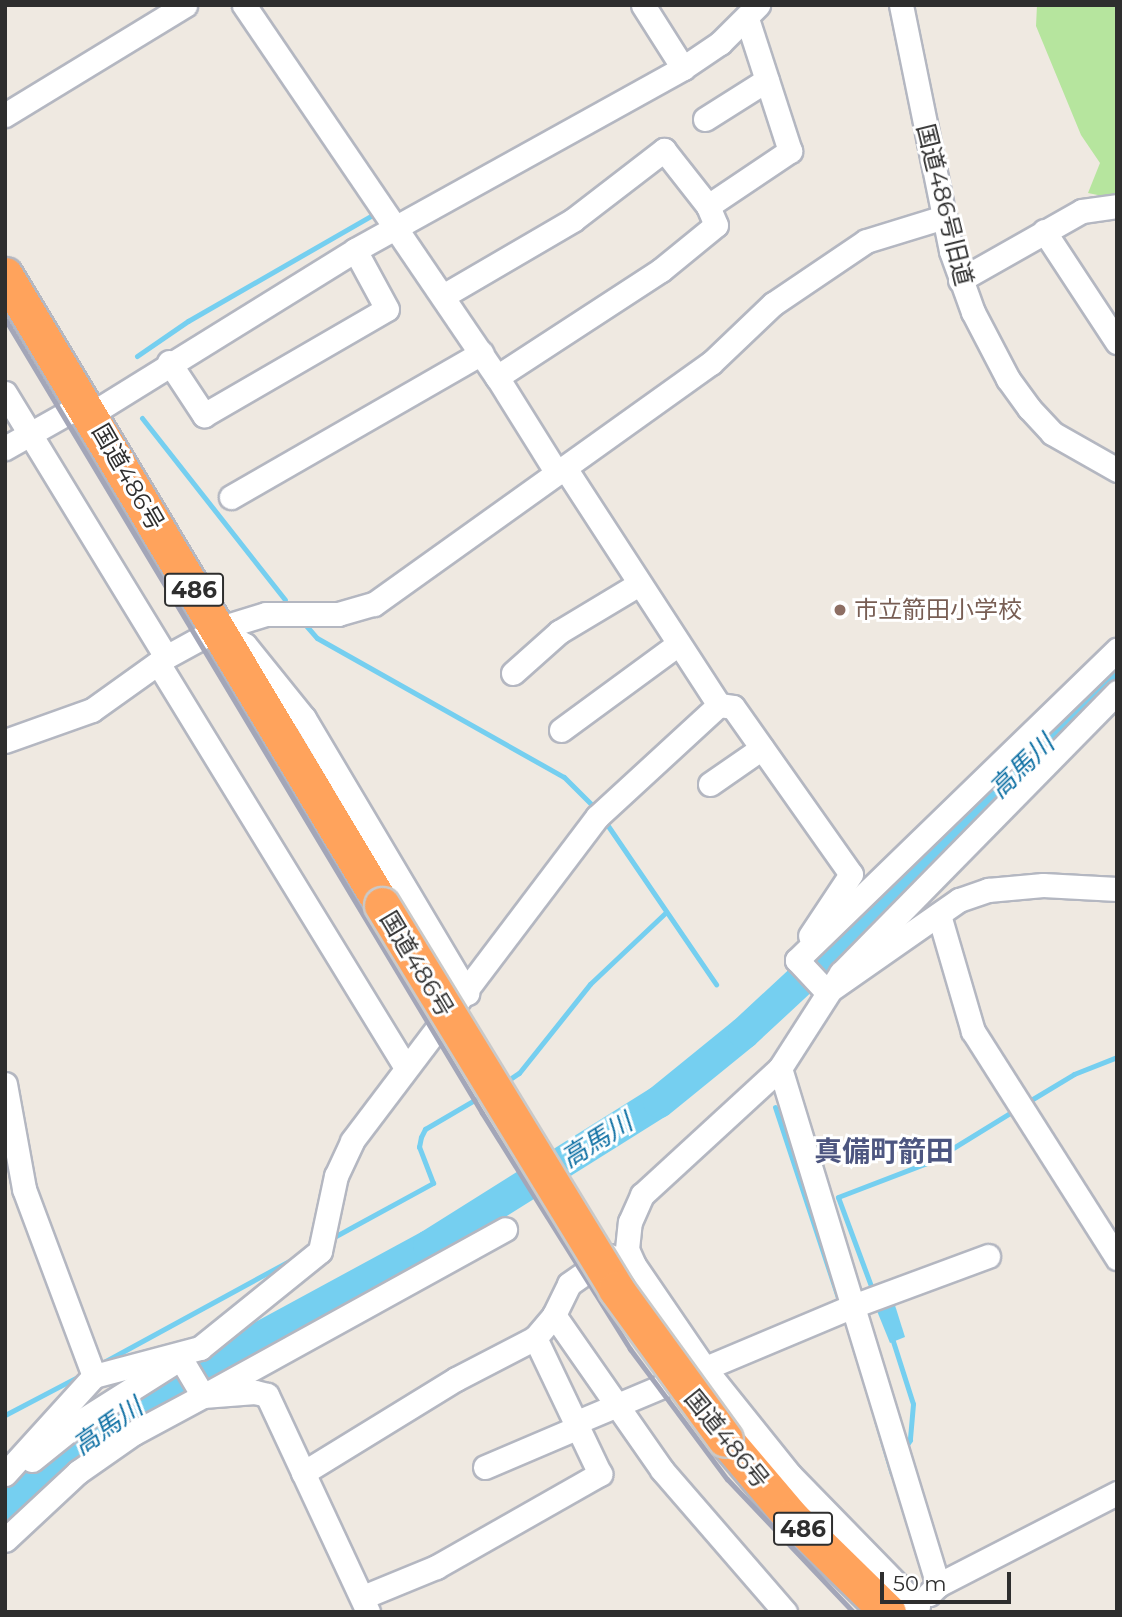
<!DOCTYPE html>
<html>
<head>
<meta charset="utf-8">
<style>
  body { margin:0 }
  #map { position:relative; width:1122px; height:1617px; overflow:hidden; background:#efe9e1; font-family:Montserrat,"Noto Sans JP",sans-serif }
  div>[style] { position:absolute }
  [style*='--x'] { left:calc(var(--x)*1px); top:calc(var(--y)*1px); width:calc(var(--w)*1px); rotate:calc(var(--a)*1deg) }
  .green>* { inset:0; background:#b6e59e }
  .water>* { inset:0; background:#75cff0 }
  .stream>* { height:5px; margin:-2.5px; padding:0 2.5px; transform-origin:2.5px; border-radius:2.5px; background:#75cff0 }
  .river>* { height:32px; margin:-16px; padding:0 16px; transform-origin:16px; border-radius:16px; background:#75cff0 }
  .roads { filter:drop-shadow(2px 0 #b4b7c1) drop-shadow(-2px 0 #b4b7c1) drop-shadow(0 2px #b4b7c1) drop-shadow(0 -2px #b4b7c1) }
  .minor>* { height:23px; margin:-11.5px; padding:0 11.5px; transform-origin:11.5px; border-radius:11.5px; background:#fff }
  .highway>* { height:35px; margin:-17.5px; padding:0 17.5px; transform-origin:17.5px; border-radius:17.5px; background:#ffa35c }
  .rail>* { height:5px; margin:-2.5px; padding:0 2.5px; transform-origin:2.5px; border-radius:2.5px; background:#a3a6b8 }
  .bridges { filter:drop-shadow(2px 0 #c9c9c9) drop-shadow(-2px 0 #c9c9c9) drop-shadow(0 2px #c9c9c9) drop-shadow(0 -2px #c9c9c9) }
  .highway-bridge>* { height:35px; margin:-17.5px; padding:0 17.5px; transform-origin:17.5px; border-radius:17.5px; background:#ffa35c }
  .dots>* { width:19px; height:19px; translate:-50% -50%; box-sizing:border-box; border:4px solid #fff; border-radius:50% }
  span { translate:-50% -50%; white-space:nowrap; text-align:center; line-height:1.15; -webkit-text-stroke:6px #fff; paint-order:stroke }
  .shield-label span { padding:2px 5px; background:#fff; border:2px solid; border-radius:5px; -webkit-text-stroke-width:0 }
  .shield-label { font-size:23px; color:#2e2e2e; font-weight:700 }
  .street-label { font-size:24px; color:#2e2e2e }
  .education-label { font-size:24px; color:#785e54 }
  .left { translate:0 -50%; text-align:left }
  .water-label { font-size:26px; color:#0d6fa3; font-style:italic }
  .quarter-label { font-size:28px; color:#4d5680; font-weight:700 }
  .frame { position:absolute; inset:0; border:7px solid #2e2e2e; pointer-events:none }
  .scale { position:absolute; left:880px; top:1572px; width:131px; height:32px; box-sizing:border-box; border:4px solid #2e2e2e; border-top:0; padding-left:9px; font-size:21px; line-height:24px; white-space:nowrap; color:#2e2e2e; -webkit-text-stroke:5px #fff; paint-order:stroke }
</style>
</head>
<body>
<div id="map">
  <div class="green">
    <i style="clip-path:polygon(1037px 5px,1117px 5px,1117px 199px,1088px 193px,1100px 163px,1081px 135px,1036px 26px)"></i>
  </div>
  <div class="water">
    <i style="clip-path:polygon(893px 1299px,905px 1337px,890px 1343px,875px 1306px)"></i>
  </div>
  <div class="stream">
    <i style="--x:137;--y:356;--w:62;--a:-34.5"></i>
    <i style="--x:188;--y:321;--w:212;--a:-29.9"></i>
    <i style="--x:372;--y:215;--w:9;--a:-108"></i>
    <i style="--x:142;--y:418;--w:231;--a:51.8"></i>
    <i style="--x:303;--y:622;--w:21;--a:49"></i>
    <i style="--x:317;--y:638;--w:283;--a:29.4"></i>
    <i style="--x:564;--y:777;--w:45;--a:45"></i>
    <i style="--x:604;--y:820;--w:199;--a:55.7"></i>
    <i style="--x:741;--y:1027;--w:14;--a:65"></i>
    <i style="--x:504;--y:1083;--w:18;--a:-34"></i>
    <i style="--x:519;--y:1073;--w:114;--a:-51.4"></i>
    <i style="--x:590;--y:984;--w:103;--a:-43.4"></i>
    <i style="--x:1026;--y:1103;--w:56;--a:-31.1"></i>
    <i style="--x:1074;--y:1074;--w:46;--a:-21.6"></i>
    <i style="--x:775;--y:1107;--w:211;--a:71.7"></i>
    <i style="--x:334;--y:1237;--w:113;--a:-28.6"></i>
    <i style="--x:433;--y:1183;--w:39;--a:-111"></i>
    <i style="--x:419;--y:1147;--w:10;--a:-79"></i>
    <i style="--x:421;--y:1137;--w:9;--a:-63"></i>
    <i style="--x:425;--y:1129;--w:67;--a:-30.4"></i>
    <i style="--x:874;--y:1294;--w:103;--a:-110.4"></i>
    <i style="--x:838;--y:1197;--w:101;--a:-21"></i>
    <i style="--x:932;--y:1161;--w:97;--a:-31.6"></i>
    <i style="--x:891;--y:1335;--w:72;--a:72.3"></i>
    <i style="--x:913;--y:1404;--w:36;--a:95"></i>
    <i style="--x:910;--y:1440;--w:11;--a:124"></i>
    <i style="--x:102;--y:1363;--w:217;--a:-28.6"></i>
    <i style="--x:5;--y:1415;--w:88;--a:-27.7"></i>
    <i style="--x:876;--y:1420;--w:56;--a:73.5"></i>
  </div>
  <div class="river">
    <i style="--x:5;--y:1510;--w:57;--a:-44.3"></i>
    <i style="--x:46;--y:1470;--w:138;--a:-34.4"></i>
    <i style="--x:160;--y:1392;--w:306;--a:-28.5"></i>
    <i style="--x:429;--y:1246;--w:271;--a:-32.1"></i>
    <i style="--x:659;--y:1102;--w:109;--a:-39.1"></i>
    <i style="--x:744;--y:1033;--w:117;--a:-42.9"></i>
    <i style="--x:830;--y:953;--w:400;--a:-44.1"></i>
  </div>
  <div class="roads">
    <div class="minor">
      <i style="--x:244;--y:5;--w:450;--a:55.8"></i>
      <i style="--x:497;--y:377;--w:113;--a:58"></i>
      <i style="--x:643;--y:5;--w:75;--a:57.6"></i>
      <i style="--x:901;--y:5;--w:251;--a:78.5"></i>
      <i style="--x:951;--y:251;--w:65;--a:70.2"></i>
      <i style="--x:973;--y:312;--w:76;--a:62.4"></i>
      <i style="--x:1008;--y:379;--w:36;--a:54"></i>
      <i style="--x:1029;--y:408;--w:34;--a:47"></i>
      <i style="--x:1052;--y:433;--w:75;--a:29.6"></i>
      <i style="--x:5;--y:115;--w:211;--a:-31.4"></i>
      <i style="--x:705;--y:119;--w:73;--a:-32.2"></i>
      <i style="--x:1044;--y:231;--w:133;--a:56.7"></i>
      <i style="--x:960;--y:280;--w:140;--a:-29.5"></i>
      <i style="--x:1082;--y:211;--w:35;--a:-8"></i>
      <i style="--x:443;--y:296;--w:151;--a:-30.3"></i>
      <i style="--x:573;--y:220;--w:115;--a:-37.6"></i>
      <i style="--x:664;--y:150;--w:71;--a:51.8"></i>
      <i style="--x:169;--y:362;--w:64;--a:56.6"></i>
      <i style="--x:204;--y:415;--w:211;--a:-30.1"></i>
      <i style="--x:387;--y:309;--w:67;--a:-118.5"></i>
      <i style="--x:497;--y:377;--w:196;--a:-33.1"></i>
      <i style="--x:661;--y:270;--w:71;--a:-39.3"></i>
      <i style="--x:716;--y:225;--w:21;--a:-113"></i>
      <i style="--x:708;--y:206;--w:99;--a:-33.9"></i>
      <i style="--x:790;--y:151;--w:139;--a:-108"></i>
      <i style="--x:5;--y:393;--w:309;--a:58.6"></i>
      <i style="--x:91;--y:414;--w:311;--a:-31.8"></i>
      <i style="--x:355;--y:250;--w:375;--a:-29"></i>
      <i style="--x:683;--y:68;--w:45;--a:-34"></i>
      <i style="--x:720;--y:43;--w:54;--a:-45"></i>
      <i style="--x:5;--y:448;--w:92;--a:-29.4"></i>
      <i style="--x:231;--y:497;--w:289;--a:-29.9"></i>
      <i style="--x:232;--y:637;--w:15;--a:32"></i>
      <i style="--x:245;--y:645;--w:94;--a:51.1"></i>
      <i style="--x:304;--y:718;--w:320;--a:59.3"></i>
      <i style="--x:158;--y:663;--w:475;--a:58.5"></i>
      <i style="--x:513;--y:673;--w:62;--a:-41.7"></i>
      <i style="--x:559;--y:632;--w:93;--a:-31"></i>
      <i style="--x:719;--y:705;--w:14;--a:8"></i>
      <i style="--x:733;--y:707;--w:204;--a:54.8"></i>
      <i style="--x:851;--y:874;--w:74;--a:123.5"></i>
      <i style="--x:561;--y:730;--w:145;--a:-36.3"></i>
      <i style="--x:5;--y:741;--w:92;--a:-19.6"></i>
      <i style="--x:92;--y:710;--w:91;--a:-35.6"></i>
      <i style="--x:166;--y:657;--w:58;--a:-28.8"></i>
      <i style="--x:217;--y:629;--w:51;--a:-17"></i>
      <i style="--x:266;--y:614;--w:72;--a:0"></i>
      <i style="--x:338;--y:614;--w:37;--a:-16"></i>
      <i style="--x:374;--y:604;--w:414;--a:-35.6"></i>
      <i style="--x:711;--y:363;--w:86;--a:-43.6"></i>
      <i style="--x:773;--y:304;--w:112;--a:-34.1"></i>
      <i style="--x:866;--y:241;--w:82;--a:-17.1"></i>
      <i style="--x:710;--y:784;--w:63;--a:-34.7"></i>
      <i style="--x:939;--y:915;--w:121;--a:73.7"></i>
      <i style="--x:973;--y:1031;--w:269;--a:57.6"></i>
      <i style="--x:797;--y:960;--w:446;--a:-44.1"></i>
      <i style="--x:797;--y:960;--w:44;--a:46.8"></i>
      <i style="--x:827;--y:992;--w:161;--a:-34.9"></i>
      <i style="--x:959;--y:900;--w:31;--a:-19"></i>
      <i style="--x:988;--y:890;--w:55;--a:-5.2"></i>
      <i style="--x:1043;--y:885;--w:74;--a:3.1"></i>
      <i style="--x:780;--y:1068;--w:541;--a:73.01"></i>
      <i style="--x:5;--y:1084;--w:107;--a:79.7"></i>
      <i style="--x:24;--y:1189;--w:200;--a:69.5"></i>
      <i style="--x:554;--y:1315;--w:189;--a:55.1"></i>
      <i style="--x:662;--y:1470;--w:188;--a:49.1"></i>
      <i style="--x:181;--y:1359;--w:43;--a:59.3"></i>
      <i style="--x:203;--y:1396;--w:345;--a:-28.9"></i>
      <i style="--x:577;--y:1422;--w:299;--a:-22.8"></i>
      <i style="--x:853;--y:1306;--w:144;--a:-20.3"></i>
      <i style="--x:32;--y:1460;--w:59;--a:-38.8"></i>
      <i style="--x:78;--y:1423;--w:116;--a:-32.3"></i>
      <i style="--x:485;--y:1467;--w:102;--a:-23.1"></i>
      <i style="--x:303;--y:1473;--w:180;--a:-31.6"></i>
      <i style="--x:456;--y:1379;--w:89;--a:-27.4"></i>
      <i style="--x:535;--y:1338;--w:30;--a:-50"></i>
      <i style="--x:554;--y:1315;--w:34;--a:-64"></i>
      <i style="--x:569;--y:1284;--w:49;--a:-35"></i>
      <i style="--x:5;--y:1474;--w:132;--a:-47.8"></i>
      <i style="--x:94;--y:1376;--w:110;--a:-14.8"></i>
      <i style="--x:200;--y:1348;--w:154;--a:-38.9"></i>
      <i style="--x:320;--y:1251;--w:77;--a:-78"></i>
      <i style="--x:336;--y:1176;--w:38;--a:-65"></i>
      <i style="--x:352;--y:1141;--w:406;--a:-52.9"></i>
      <i style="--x:597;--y:817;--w:166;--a:-42.6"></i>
      <i style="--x:719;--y:705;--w:283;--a:-123"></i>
      <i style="--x:5;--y:1540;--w:100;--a:-43"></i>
      <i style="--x:78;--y:1472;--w:68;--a:-34.9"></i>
      <i style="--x:134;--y:1433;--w:78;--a:-28.2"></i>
      <i style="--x:203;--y:1396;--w:52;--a:-4.4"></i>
      <i style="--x:255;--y:1392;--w:12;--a:14"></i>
      <i style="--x:267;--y:1395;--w:239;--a:65"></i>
      <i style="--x:929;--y:1594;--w:13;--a:-45"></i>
      <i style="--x:938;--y:1585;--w:201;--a:-27.2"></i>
      <i style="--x:363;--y:1597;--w:79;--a:-22.3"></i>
      <i style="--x:436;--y:1567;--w:189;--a:-29.6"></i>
      <i style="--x:600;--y:1474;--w:151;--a:-115.5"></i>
      <i style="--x:918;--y:1606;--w:183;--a:-134.3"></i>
      <i style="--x:790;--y:1475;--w:136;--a:-128.7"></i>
      <i style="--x:705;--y:1369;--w:126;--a:-124.3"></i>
      <i style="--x:634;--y:1265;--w:17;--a:-114"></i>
      <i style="--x:627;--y:1249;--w:27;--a:-84"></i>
      <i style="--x:630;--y:1222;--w:30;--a:-66"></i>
      <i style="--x:642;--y:1195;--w:188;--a:-42.6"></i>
      <i style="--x:780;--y:1068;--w:113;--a:-57.3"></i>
      <i style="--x:841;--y:973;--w:394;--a:-45.5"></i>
    </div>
    <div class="highway">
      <i style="--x:5;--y:275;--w:734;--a:59.1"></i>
      <i style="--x:725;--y:1439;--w:104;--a:49.7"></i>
      <i style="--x:792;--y:1518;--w:134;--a:44.4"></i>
    </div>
  </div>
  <div class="rail">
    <i style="--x:5;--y:319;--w:926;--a:59"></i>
    <i style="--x:482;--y:1113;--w:279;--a:57.9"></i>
    <i style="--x:630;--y:1349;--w:162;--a:53.3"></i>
    <i style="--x:727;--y:1479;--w:183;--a:46.5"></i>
  </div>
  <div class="bridges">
    <div class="highway-bridge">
      <i style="--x:382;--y:905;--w:450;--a:58.6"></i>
      <i style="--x:616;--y:1289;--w:185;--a:54"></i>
    </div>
  </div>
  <div class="dots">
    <i style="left:840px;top:610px;background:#8d6e63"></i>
  </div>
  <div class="shield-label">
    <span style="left:194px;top:590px">486</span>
    <span style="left:803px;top:1529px">486</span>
  </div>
  <div class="street-label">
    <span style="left:945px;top:205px;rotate:76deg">国道486号旧道</span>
    <span style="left:128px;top:477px;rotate:60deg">国道486号</span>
    <span style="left:417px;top:964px;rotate:59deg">国道486号</span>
    <span style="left:727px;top:1439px;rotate:51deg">国道486号</span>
  </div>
  <div class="education-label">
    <span class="left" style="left:854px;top:610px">市立箭田小学校</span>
  </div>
  <div class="water-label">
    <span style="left:1022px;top:767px;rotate:-44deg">高馬川</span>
    <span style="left:597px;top:1141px;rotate:-32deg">高馬川</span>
    <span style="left:108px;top:1427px;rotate:-35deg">高馬川</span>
  </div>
  <div class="quarter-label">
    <span style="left:884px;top:1151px">真備町箭田</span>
  </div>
  <div class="frame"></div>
  <div class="scale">50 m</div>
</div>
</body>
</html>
